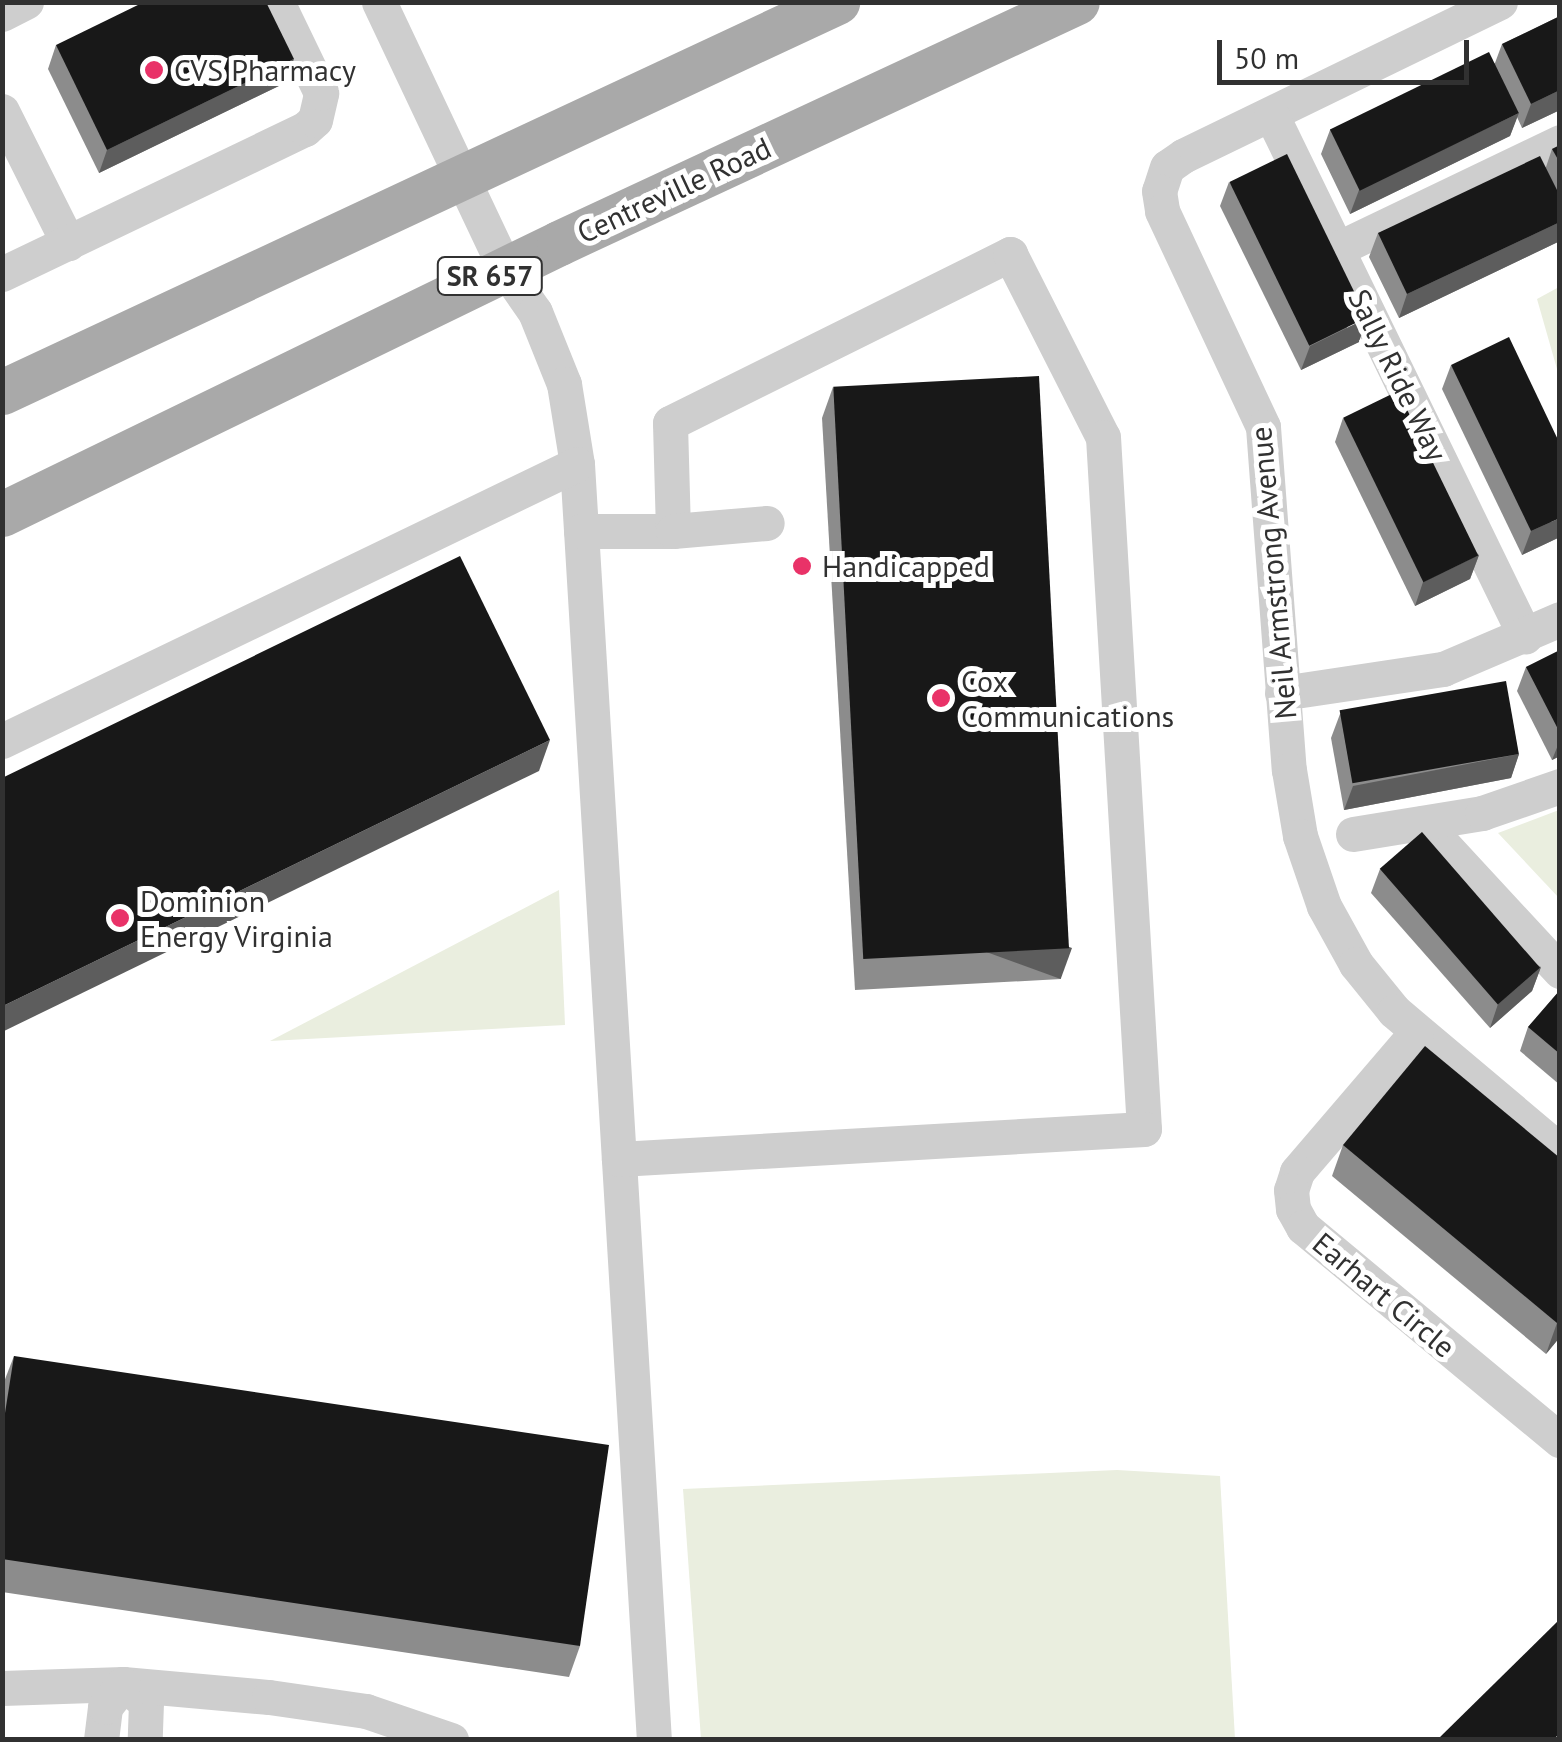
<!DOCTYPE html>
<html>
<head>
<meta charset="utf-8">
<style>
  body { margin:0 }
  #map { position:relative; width:1562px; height:1742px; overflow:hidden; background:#fff; font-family:"PT Sans",sans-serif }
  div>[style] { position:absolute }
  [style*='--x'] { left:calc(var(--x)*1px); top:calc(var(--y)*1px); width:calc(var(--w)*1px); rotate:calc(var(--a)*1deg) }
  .green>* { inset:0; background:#eaeedf }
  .minor>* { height:35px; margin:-17.5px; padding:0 17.5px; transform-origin:17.5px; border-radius:17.5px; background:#cecece }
  .major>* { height:45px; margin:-22.5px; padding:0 22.5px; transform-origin:22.5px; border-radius:22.5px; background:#a9a9a9 }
  .wall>* { inset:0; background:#8c8c8c }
  .shaded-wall>* { inset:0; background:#5d5d5d; transform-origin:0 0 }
  .building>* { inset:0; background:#181818; transform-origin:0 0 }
  .dots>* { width:28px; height:28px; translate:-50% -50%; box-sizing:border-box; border:5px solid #fff; border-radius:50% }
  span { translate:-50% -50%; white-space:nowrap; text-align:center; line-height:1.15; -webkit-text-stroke:10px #fff; paint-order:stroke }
  .shield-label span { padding:2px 8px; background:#fff; border:2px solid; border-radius:8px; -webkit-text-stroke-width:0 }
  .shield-label { font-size:28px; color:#313131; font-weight:700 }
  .poi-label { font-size:30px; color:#313131 }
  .left { translate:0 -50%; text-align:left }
  .street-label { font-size:30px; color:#313131 }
  .frame { position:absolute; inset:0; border:5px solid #313131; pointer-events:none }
  .scale { position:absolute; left:1217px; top:40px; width:252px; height:45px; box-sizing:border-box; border:5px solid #313131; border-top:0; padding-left:12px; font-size:30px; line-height:35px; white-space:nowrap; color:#313131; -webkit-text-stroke:8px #fff; paint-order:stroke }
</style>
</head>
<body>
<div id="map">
  <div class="green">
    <i style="clip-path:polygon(1559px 287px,1559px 376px,1537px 299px)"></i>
    <i style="clip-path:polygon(1559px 810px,1560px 810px,1559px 898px,1498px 833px)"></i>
    <i style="clip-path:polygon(559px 890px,565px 1025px,270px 1041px)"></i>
    <i style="clip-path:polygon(1117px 1470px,1220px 1476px,1235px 1739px,701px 1739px,683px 1489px)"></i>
  </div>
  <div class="minor">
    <i style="--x:379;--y:2;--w:295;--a:64.7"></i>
    <i style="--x:505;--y:269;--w:52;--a:55.1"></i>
    <i style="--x:535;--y:312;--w:78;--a:68.1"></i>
    <i style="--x:564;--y:384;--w:81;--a:80.8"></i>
    <i style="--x:577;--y:464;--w:1278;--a:86.55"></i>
    <i style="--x:1500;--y:2;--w:352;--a:154.1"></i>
    <i style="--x:1183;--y:156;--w:19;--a:145"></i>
    <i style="--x:1167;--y:167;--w:25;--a:108"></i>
    <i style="--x:1159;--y:191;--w:20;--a:81"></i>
    <i style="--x:1162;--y:211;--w:238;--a:64.9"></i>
    <i style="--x:1263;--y:427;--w:344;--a:85.7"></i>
    <i style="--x:1289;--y:770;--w:67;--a:80.5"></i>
    <i style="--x:1300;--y:836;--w:74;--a:71.1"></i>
    <i style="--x:1324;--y:906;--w:66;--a:61.1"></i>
    <i style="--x:1356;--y:964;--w:60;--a:51"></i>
    <i style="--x:1394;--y:1011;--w:217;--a:40.1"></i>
    <i style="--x:2;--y:14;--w:27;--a:-27"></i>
    <i style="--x:2;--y:111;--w:148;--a:63.4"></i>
    <i style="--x:1271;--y:114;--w:581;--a:64.05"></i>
    <i style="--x:1337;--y:249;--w:247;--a:-25.6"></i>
    <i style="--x:2;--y:274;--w:336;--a:-25.6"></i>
    <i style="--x:305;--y:129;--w:13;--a:-42"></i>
    <i style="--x:315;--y:120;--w:28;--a:-77"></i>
    <i style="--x:321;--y:93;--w:101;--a:-115.8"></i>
    <i style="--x:581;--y:531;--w:92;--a:0"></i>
    <i style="--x:673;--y:531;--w:108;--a:-91.6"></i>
    <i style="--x:670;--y:423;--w:380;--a:-26.4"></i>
    <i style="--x:1010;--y:254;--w:205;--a:63.1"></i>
    <i style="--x:1103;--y:437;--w:693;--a:86.61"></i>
    <i style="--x:1144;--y:1129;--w:526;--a:176.73"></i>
    <i style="--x:673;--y:531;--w:94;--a:-4.9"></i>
    <i style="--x:1282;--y:693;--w:163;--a:-8.5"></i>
    <i style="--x:1443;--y:669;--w:127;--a:-23.1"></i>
    <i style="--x:2;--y:741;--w:638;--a:-25.72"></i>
    <i style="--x:1423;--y:823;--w:202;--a:47.2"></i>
    <i style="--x:1353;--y:834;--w:131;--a:-9.2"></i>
    <i style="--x:1482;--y:813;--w:83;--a:-19.1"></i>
    <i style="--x:1416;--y:1033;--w:183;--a:130.6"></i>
    <i style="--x:1297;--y:1172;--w:19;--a:108"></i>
    <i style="--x:1291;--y:1190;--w:19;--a:84"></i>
    <i style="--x:1293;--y:1209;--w:21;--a:61"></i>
    <i style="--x:1303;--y:1227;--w:334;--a:39.7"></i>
    <i style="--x:123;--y:1684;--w:29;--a:38"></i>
    <i style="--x:146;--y:1702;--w:38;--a:92"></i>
    <i style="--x:2;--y:1688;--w:121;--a:-1.9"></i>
    <i style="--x:123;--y:1684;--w:147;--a:5.1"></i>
    <i style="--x:269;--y:1697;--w:98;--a:8.2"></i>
    <i style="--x:366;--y:1711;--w:90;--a:18.8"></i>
    <i style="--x:101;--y:1740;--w:33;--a:-83"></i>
    <i style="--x:105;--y:1707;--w:29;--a:-52"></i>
  </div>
  <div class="major">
    <i style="--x:2;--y:392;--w:922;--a:-25.04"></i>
    <i style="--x:2;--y:514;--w:619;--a:-25.94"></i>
    <i style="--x:559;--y:243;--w:571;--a:-24.95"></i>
  </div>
  <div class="wall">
    <i style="clip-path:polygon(1560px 16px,1560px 110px,1522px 128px,1517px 117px,1510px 136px,1350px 214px,1321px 154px,1330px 130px,1495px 63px,1502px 44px)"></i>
    <i style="clip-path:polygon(56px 45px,285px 83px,99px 173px,48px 69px)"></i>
    <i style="clip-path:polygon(1560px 145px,1560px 241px,1399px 318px,1369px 257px,1378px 233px,1546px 167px,1552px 149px)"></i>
    <i style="clip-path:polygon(1229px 182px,1359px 342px,1301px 370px,1220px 206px)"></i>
    <i style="clip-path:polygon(1451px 365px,1560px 537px,1522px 555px,1442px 389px)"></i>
    <i style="clip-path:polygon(833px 387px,1061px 979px,855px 990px,822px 418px)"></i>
    <i style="clip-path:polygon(1343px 418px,1479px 555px,1470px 579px,1415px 606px,1335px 442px)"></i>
    <i style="clip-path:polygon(1560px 650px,1560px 756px,1552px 760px,1517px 691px,1526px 667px)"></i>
    <i style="clip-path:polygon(1340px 714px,1519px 754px,1511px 778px,1344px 810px,1331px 738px)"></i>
    <i style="clip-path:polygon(1380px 869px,1541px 967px,1532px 991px,1490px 1028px,1371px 893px)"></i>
    <i style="clip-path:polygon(1560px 990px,1560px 1085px,1520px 1051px,1528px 1027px)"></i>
    <i style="clip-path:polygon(1343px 1145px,1560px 1158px,1560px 1337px,1546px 1354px,1332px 1176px)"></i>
    <i style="clip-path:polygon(14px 1356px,580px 1646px,569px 1677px,2px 1592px,2px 1387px)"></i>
  </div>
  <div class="shaded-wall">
    <i style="clip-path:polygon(294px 59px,285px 83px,99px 173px,107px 150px)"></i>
    <i style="clip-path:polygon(1560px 90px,1560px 110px,1522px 128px,1531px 104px)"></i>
    <i style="clip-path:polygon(1519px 113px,1510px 136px,1350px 214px,1359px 190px)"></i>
    <i style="clip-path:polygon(1560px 222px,1560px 241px,1399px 318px,1407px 294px)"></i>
    <i style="clip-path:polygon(1367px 318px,1359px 342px,1301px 370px,1310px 346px)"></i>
    <i style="clip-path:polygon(1560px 518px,1560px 537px,1522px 555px,1531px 531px)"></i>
    <i style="clip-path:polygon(1479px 555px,1470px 579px,1415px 606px,1423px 582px)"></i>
    <i style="clip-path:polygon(550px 740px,539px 771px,2px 1032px,2px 1012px,5px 1005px)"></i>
    <i style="clip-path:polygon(1560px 740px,1560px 756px,1552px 760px)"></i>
    <i style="clip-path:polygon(1519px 754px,1511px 778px,1344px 810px,1353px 786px)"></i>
    <i style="left:1072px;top:948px;width:33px;height:205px;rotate:110deg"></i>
    <i style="clip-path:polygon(1541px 967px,1532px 991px,1490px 1028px,1498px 1004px)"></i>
    <i style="clip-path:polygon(1560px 1320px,1560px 1337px,1546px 1354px,1557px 1323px)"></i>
  </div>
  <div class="building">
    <i style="clip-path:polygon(144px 2px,266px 2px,294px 59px,107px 150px,56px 45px)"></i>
    <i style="clip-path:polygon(1560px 16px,1560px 90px,1531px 104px,1502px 44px)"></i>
    <i style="left:1489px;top:52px;width:68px;height:177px;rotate:64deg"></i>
    <i style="clip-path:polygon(1560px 145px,1560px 163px,1552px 149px)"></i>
    <i style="left:1287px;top:154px;width:182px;height:64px;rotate:64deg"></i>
    <i style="clip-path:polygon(1540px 156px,1560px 196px,1560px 222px,1407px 294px,1378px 233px)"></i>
    <i style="clip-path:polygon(1509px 337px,1560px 444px,1560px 518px,1531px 531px,1451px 365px)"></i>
    <i style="left:1039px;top:376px;width:573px;height:206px;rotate:87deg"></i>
    <i style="left:1398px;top:391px;width:183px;height:61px;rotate:64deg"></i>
    <i style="clip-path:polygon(460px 556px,550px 740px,5px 1005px,2px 999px,2px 778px)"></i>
    <i style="clip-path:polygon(1560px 650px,1560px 733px,1526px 667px)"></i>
    <i style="left:1506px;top:681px;width:74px;height:169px;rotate:80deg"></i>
    <i style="left:1422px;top:832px;width:180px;height:56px;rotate:49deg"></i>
    <i style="clip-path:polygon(1560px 990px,1560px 1054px,1528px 1027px)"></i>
    <i style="clip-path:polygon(1425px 1046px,1560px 1158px,1560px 1320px,1557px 1323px,1343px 1145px)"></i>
    <i style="clip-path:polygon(14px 1356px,609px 1445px,580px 1646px,2px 1559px,2px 1432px)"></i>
    <i style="clip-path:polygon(1560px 1619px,1560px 1733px,1553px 1740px,1438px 1739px)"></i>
  </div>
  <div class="dots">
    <i style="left:154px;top:70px;background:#e93268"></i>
    <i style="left:802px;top:566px;background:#e93268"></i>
    <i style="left:941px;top:698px;background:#e93268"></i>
    <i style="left:120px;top:918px;background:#e93268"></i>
  </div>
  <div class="shield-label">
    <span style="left:490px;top:276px">SR 657</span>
  </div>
  <div class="poi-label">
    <span class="left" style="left:174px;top:70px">CVS Pharmacy</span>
    <span class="left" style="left:822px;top:566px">Handicapped</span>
    <span class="left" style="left:961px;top:698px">Cox<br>Communications</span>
    <span class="left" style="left:140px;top:918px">Dominion<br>Energy Virginia</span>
  </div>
  <div class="street-label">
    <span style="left:674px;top:190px;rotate:-25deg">Centreville Road</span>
    <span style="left:1398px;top:375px;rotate:64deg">Sally Ride Way</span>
    <span style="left:1273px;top:573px;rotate:-95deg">Neil Armstrong Avenue</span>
    <span style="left:1384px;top:1295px;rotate:40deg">Earhart Circle</span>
  </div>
  <div class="frame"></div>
  <div class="scale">50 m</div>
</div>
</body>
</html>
